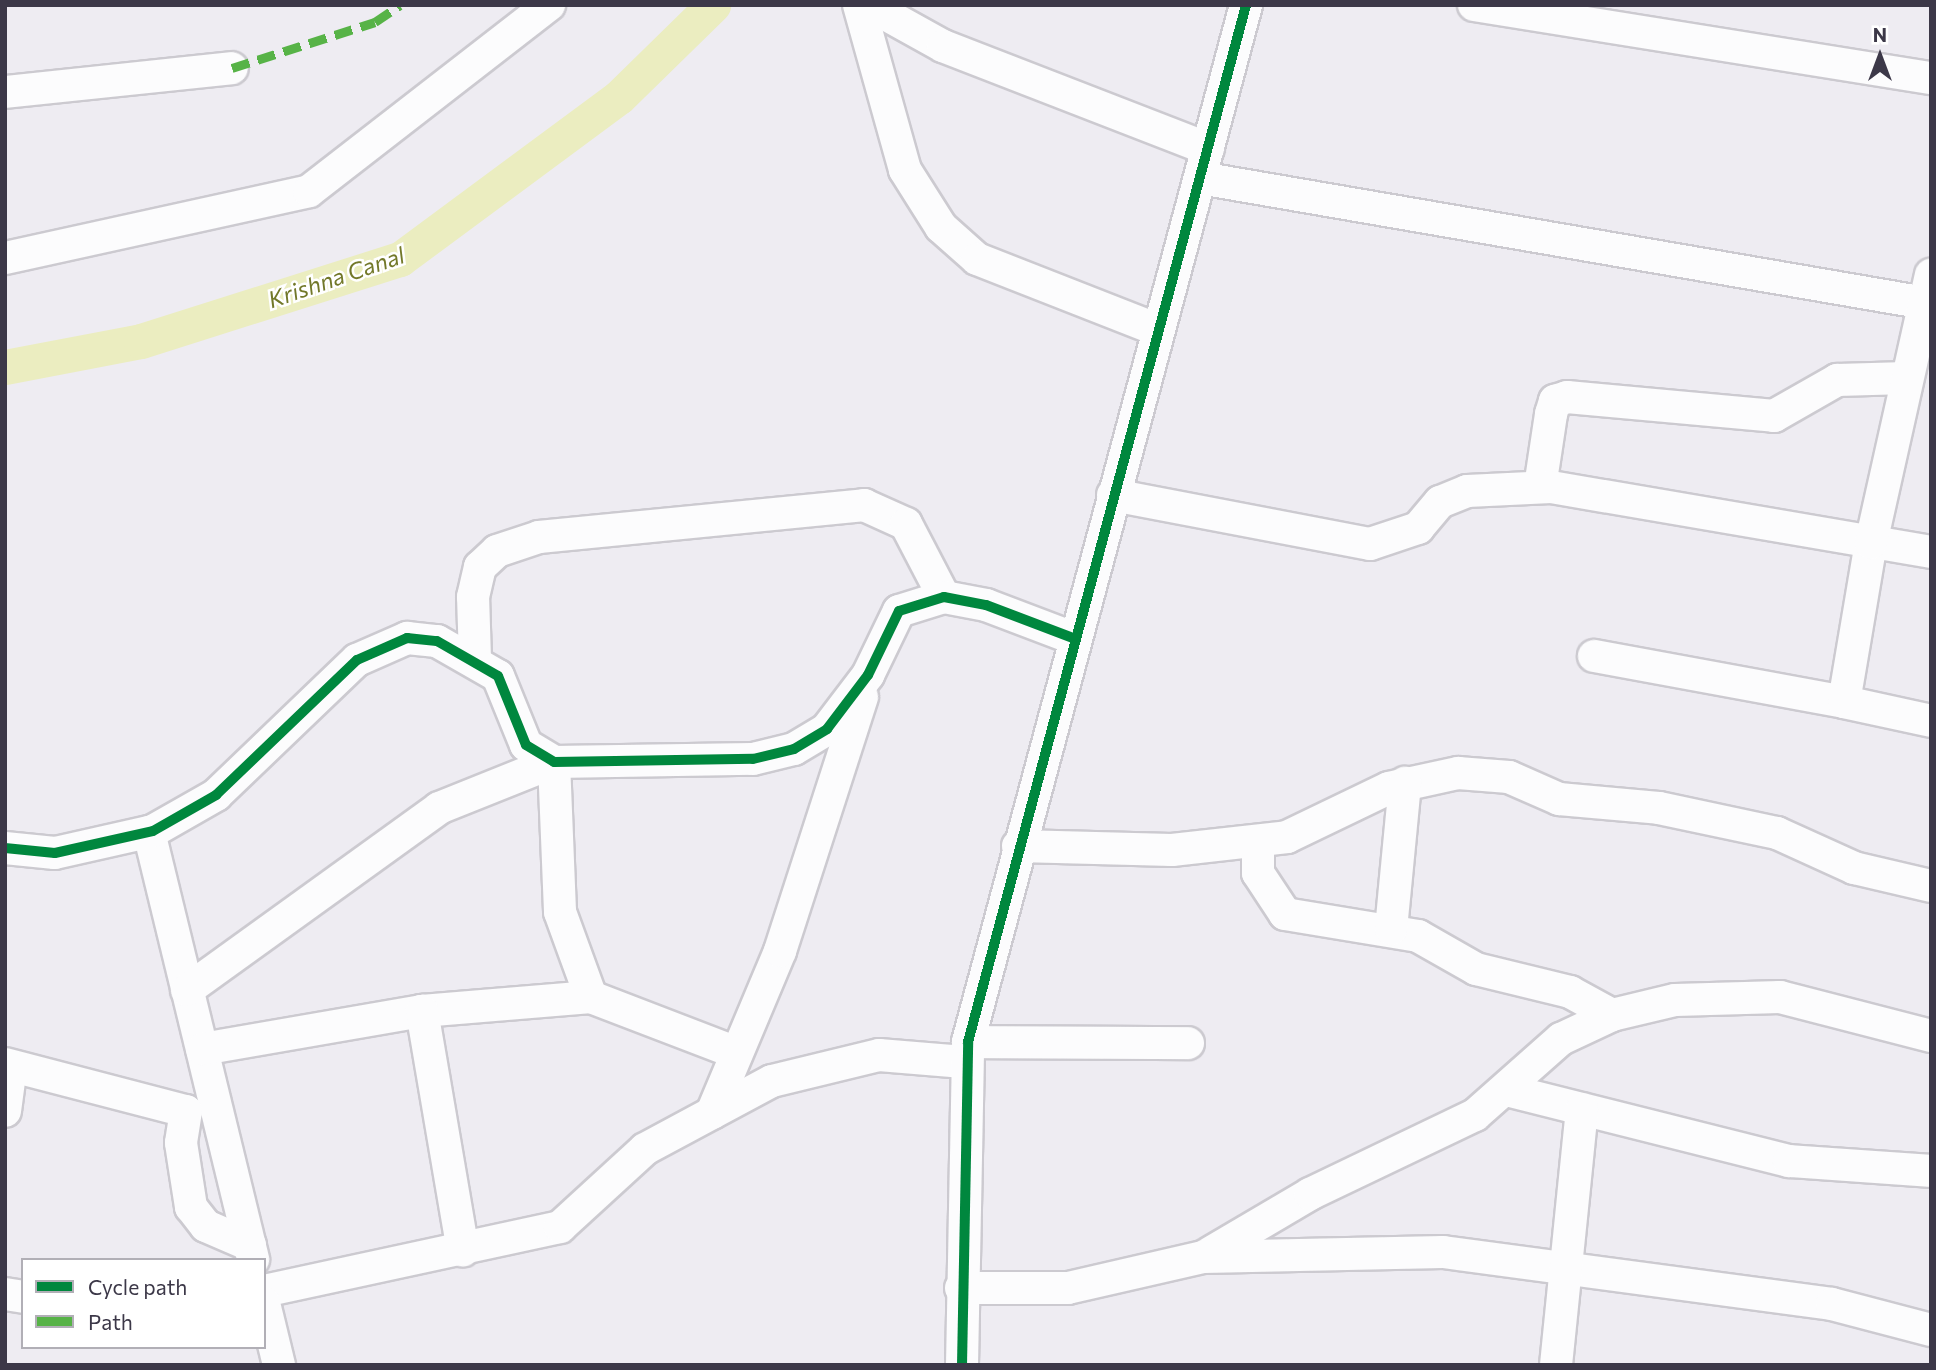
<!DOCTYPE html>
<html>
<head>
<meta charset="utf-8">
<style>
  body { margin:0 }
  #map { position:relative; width:1936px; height:1370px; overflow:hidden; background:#eeecf2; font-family:Commissioner,sans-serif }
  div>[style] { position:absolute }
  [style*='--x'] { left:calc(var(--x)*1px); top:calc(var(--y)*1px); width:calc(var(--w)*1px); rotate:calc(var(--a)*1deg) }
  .canal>* { height:35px; margin:-17.5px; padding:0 17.5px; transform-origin:17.5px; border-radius:17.5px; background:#ebedc0 }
  .roads { filter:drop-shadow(2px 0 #cccad0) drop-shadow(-2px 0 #cccad0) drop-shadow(0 2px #cccad0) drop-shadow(0 -2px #cccad0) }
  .minor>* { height:32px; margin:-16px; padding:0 16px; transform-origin:16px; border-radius:16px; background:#fcfcfd }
  .quiet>* { height:9px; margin-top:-4.5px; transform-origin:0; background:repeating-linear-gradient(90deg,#57b347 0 18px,transparent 0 27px) }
  .cycleway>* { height:10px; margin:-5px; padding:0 5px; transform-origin:5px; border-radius:5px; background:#00873e }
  span { translate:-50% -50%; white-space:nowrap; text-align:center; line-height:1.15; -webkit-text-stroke:5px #fff; paint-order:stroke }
  .water-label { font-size:23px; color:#727829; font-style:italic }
  .frame { position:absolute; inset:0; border:7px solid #3c3848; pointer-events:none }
  .legend { position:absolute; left:21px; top:1258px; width:245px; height:91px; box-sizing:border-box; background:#fff; border:2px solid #b1afb6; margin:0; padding:9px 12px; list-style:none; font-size:21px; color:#3c3848 }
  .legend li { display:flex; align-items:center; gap:14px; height:35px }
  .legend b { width:35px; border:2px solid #b1afb6 }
  .north { position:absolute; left:1845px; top:21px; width:70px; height:70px; -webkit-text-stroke:5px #fff; paint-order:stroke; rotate:0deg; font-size:19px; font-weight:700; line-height:28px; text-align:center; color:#3c3848 }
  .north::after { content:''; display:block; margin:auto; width:24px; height:32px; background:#3c3848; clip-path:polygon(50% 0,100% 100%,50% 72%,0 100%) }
</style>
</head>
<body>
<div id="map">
  <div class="canal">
    <i style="--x:5;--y:367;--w:138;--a:-10.8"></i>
    <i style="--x:141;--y:341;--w:272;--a:-17.6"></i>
    <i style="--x:400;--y:259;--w:272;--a:-36.5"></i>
    <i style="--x:619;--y:97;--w:132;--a:-44.4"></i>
  </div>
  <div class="roads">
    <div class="minor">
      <i style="--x:859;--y:5;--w:171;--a:74.4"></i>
      <i style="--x:905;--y:170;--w:67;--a:57.7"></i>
      <i style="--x:941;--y:227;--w:48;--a:41.6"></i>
      <i style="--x:977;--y:259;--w:194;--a:21.4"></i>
      <i style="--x:869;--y:5;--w:85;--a:29"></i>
      <i style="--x:943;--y:46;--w:284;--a:21.2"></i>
      <i style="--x:1474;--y:5;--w:463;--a:9.1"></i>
      <i style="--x:5;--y:92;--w:228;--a:-6"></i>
      <i style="--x:1200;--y:178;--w:742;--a:9.78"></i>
      <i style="--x:5;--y:258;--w:311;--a:-12.4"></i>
      <i style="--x:309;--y:191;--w:304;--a:-37.8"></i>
      <i style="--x:1540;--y:487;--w:74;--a:-81.4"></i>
      <i style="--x:1551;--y:414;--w:14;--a:-73"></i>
      <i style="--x:1555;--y:401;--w:13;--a:-18"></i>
      <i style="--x:1567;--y:397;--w:208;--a:5.2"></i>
      <i style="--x:1774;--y:416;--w:73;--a:-29.7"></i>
      <i style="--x:1837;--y:380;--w:70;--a:-1.6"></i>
      <i style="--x:1113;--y:495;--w:262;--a:10.8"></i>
      <i style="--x:1370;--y:544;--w:51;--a:-18.4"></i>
      <i style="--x:1418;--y:528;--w:34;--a:-50"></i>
      <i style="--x:1440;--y:502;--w:29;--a:-22"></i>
      <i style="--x:1467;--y:491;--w:84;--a:-2.7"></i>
      <i style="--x:1551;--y:487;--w:386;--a:9.7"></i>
      <i style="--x:1594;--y:656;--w:254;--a:10.4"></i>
      <i style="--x:1844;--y:702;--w:161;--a:-80.4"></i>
      <i style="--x:1871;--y:543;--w:275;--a:-77.4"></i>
      <i style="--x:475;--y:659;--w:62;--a:-91.8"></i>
      <i style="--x:473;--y:597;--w:31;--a:-77"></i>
      <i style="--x:480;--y:567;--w:23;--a:-43"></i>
      <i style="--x:497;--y:551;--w:44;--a:-18.4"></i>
      <i style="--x:539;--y:537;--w:327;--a:-5.6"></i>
      <i style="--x:864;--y:505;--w:46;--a:24.3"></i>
      <i style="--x:906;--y:524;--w:82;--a:62.5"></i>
      <i style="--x:1844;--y:702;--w:89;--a:12.3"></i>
      <i style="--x:149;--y:832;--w:440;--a:76.3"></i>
      <i style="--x:1258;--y:841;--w:32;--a:90"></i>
      <i style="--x:1258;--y:873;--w:49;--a:56.6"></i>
      <i style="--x:1285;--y:914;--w:135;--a:9.4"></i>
      <i style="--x:1418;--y:936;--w:67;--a:29.6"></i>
      <i style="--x:1476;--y:969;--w:97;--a:13.7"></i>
      <i style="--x:1570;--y:992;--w:48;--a:28.7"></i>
      <i style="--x:1018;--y:846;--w:154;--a:1.5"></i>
      <i style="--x:1172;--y:850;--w:116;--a:-6.4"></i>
      <i style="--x:1287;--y:837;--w:113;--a:-25.7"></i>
      <i style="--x:1389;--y:788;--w:71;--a:-12.3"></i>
      <i style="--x:1458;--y:773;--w:51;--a:4.5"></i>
      <i style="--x:1509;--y:777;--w:55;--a:23.7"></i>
      <i style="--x:1559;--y:799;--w:100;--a:5.1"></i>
      <i style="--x:1659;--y:808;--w:121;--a:12"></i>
      <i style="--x:1777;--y:833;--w:85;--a:24.4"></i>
      <i style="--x:1854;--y:868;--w:79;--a:13.2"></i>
      <i style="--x:5;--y:848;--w:50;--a:5.7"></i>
      <i style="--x:55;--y:853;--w:100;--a:-12.7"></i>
      <i style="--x:153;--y:831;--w:73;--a:-29.7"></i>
      <i style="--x:216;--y:795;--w:195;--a:-43.8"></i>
      <i style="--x:357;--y:660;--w:55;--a:-23.7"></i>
      <i style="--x:407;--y:638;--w:30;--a:6"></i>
      <i style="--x:437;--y:641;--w:70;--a:29.8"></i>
      <i style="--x:498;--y:676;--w:74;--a:67.9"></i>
      <i style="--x:526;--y:745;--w:33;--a:31"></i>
      <i style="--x:554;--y:762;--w:199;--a:-0.9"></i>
      <i style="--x:753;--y:759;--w:42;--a:-13.7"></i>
      <i style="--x:794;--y:749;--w:39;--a:-31"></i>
      <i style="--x:827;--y:729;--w:68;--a:-52.8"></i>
      <i style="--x:868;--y:675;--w:71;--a:-64.2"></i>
      <i style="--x:899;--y:611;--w:47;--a:-17.3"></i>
      <i style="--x:944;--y:597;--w:43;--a:10.8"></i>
      <i style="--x:986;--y:605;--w:93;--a:20.8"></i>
      <i style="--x:1391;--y:929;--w:147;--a:-84.5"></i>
      <i style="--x:187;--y:990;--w:311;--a:-35.8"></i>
      <i style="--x:439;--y:808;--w:124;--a:-21.8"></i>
      <i style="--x:554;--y:762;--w:150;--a:87.7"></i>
      <i style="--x:560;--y:912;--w:90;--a:70"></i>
      <i style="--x:591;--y:997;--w:170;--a:175.3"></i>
      <i style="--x:422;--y:1011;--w:223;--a:170.2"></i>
      <i style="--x:591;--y:997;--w:156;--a:21"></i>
      <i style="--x:422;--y:1011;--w:243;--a:80.3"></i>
      <i style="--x:968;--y:1042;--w:220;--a:0.3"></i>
      <i style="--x:5;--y:1064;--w:187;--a:14.6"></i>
      <i style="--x:186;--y:1111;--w:32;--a:99"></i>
      <i style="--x:181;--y:1143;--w:65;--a:81.1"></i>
      <i style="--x:191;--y:1207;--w:24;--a:52"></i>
      <i style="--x:206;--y:1226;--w:48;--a:23.4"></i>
      <i style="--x:1506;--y:1090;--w:292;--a:14.1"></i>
      <i style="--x:1789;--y:1161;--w:142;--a:4"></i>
      <i style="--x:5;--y:1111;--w:45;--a:-82.4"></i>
      <i style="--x:712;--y:1113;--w:176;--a:-67.2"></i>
      <i style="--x:780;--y:951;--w:267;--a:-72.1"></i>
      <i style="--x:1210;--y:1253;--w:116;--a:-30.5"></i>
      <i style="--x:1310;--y:1194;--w:183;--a:-25.6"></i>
      <i style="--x:1475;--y:1115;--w:115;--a:-41.5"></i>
      <i style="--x:1561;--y:1039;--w:56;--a:-25.2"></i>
      <i style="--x:1612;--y:1015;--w:65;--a:-13.4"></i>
      <i style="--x:1675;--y:1000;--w:105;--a:-1.6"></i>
      <i style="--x:1780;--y:997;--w:156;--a:14.5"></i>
      <i style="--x:961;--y:1288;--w:107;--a:0"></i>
      <i style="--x:1068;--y:1288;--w:139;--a:-12.9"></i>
      <i style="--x:1203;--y:1257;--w:240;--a:-1.2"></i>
      <i style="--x:1443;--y:1252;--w:392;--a:7.6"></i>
      <i style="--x:1832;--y:1304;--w:102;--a:14.7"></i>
      <i style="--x:264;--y:1291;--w:303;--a:-12.2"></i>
      <i style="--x:560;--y:1227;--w:115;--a:-42.5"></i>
      <i style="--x:645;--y:1149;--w:144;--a:-28.2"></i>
      <i style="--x:772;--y:1081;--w:110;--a:-13.7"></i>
      <i style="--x:879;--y:1055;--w:85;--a:4.7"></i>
      <i style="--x:5;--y:1294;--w:18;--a:9"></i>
      <i style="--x:264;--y:1303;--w:64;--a:76.4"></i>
      <i style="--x:962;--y:1365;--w:323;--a:-88.9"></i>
      <i style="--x:968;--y:1042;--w:1074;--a:-74.99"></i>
      <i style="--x:1556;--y:1365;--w:257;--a:-84.2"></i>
    </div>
  </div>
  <div class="quiet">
    <i style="--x:232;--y:68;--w:150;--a:-17.8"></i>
    <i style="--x:375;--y:22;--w:30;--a:-34"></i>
  </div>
  <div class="cycleway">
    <i style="--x:5;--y:848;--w:50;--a:5.7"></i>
    <i style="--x:55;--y:853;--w:100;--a:-12.7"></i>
    <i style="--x:153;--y:831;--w:73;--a:-29.7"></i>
    <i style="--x:216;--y:795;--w:195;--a:-43.8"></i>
    <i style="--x:357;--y:660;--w:55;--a:-23.7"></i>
    <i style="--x:407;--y:638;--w:30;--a:6"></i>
    <i style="--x:437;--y:641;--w:70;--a:29.8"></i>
    <i style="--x:498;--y:676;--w:74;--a:67.9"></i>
    <i style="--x:526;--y:745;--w:33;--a:31"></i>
    <i style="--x:554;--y:762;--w:199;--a:-0.9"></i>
    <i style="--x:753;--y:759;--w:42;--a:-13.7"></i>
    <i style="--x:794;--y:749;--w:39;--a:-31"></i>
    <i style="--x:827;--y:729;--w:68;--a:-52.8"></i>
    <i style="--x:868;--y:675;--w:71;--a:-64.2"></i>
    <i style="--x:899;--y:611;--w:47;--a:-17.3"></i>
    <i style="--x:944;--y:597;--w:43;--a:10.8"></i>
    <i style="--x:986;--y:605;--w:93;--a:20.8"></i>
    <i style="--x:962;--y:1365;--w:323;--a:-88.9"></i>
    <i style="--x:968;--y:1042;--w:1074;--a:-74.99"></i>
  </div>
  <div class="water-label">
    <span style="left:336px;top:277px;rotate:-19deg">Krishna Canal</span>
  </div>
  <div class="frame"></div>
  <ul class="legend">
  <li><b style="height:9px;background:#00873e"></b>Cycle path</li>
  <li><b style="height:9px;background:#57b347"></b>Path</li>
  </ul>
  <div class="north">N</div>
</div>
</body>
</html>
